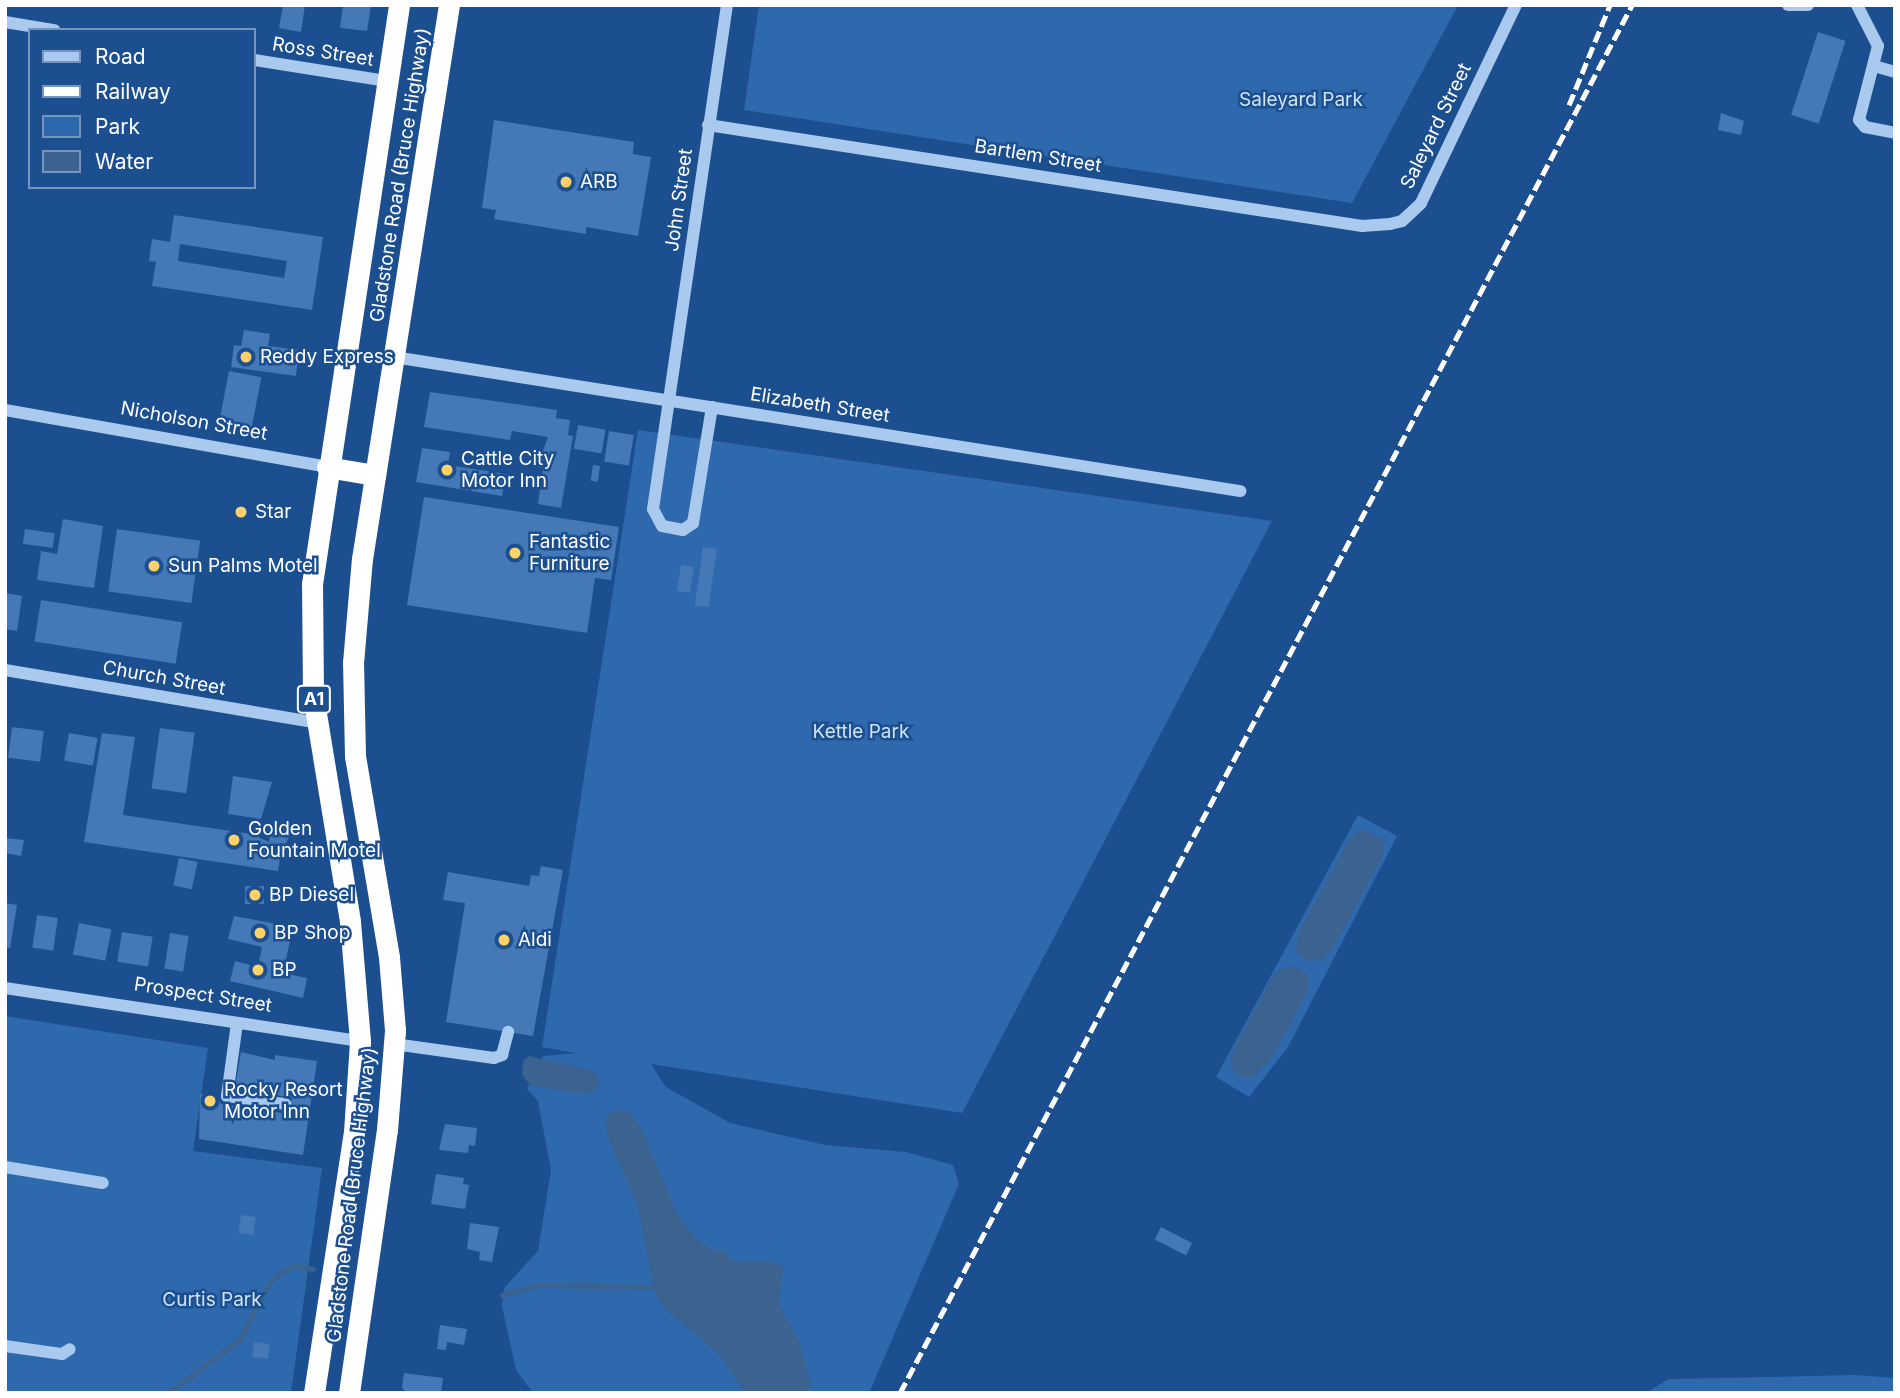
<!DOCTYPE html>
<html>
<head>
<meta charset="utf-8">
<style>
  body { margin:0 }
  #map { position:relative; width:1900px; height:1398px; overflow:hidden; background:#1b4f8f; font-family:Inter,sans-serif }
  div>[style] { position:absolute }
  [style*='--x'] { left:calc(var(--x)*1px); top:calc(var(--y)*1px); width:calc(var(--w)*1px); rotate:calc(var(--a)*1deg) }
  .green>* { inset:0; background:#2e69ad }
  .water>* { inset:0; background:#3c6290 }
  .stream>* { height:5px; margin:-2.5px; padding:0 2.5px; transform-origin:2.5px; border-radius:2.5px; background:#3c6290 }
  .building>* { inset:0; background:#4478b7; transform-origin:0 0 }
  .minor>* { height:12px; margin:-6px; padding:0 6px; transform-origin:6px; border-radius:6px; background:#a9c9ee }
  .highway>* { height:21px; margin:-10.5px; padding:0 10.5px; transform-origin:10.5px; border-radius:10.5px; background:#fff }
  .rail>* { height:5px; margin-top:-2.5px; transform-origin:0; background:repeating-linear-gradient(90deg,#fff 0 12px,transparent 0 17px) }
  .dots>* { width:19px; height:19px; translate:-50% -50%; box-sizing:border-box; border:4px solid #1b4f8f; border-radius:50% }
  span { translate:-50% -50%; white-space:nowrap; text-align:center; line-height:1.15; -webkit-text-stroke:5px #1b4f8f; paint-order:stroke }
  .shield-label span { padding:2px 5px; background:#1b4f8f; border:2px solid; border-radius:5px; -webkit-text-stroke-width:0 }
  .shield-label { font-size:18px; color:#fff; font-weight:700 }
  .street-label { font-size:19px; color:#fff }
  .park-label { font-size:19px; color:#cfe3fa }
  .poi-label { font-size:19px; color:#fff }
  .left { translate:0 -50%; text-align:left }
  .frame { position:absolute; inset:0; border:7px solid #fff; pointer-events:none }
  .legend { position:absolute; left:28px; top:28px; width:228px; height:161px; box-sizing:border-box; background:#1b4f8f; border:2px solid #7695bc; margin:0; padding:9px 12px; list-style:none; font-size:21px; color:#fff }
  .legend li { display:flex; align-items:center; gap:14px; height:35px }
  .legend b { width:35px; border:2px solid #7695bc }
</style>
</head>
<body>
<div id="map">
  <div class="green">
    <i style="clip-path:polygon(759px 5px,1458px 5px,1352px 203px,744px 110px)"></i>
    <i style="clip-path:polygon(638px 430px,1272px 521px,962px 1113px,651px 1064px,666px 1087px,730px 1123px,825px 1145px,906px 1152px,953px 1165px,959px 1184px,869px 1393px,533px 1393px,516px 1370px,502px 1306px,504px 1288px,538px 1251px,551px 1170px,538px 1101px,527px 1089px,543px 1056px,576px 1053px,542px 1047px)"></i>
    <i style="clip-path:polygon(evenodd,1358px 815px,1397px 836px,1288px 1047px,1249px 1097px,1216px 1077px,1358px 815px,1294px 966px,1231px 1057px,1271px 980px,1278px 971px,1294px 966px)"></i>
    <i style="clip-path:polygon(5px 1016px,208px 1048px,193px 1151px,322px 1168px,291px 1393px,5px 1393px)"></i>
    <i style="clip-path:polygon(1856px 1375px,1895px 1378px,1895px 1393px,1646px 1393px,1669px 1379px)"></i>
  </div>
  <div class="water">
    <i style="clip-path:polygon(1362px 830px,1383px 839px,1384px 854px,1331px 952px,1324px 959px,1307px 962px,1296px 952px,1298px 933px,1350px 838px)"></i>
    <i style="clip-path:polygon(1294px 966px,1309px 976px,1307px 993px,1271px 1059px,1252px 1078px,1238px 1076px,1230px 1065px,1234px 1048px,1271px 980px,1278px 971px)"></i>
    <i style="clip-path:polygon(529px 1056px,593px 1071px,600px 1082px,593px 1092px,574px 1093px,530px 1085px,522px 1075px,523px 1061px)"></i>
    <i style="clip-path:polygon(613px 1110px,630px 1112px,643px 1132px,677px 1214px,697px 1240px,713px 1250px,726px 1251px,731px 1260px,771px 1262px,783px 1267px,779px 1303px,799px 1342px,811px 1383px,807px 1393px,745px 1393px,719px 1354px,666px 1310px,654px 1290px,638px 1206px,609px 1140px,605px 1118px)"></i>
  </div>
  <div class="stream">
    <i style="--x:502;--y:1295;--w:39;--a:-15"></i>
    <i style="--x:540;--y:1285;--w:113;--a:1"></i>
    <i style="--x:168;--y:1393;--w:89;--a:-36.7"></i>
    <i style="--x:239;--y:1340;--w:66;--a:-61.9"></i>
    <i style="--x:270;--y:1282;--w:15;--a:-42"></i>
    <i style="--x:281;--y:1272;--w:14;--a:-25"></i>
    <i style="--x:294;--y:1266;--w:19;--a:9"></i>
  </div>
  <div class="building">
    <i style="clip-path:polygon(283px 5px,305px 5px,301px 32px,279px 28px)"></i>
    <i style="clip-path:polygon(343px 5px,371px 5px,367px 31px,340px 28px)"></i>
    <i style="left:1818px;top:32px;width:29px;height:87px;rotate:18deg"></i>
    <i style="clip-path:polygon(1721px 113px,1744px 121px,1741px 135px,1718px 130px)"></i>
    <i style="clip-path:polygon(494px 120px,634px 142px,633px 154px,651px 157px,638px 236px,586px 227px,586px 234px,494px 219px,496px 210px,482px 208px)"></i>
    <i style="clip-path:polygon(evenodd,174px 215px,323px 237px,312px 310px,152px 286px,156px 262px,149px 261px,152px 239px,170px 242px,174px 215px,180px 244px,287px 261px,284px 278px,178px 261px,180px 244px)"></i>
    <i style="clip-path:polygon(244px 330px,270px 334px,268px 346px,299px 350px,296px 376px,231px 367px,234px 345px,241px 346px)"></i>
    <i style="left:229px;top:371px;width:33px;height:53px;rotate:11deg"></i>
    <i style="clip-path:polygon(430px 392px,557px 410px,556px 418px,570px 420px,568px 435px,573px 436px,561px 508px,538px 504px,543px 468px,537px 467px,548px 437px,512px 431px,510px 440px,424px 427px)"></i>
    <i style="left:578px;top:425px;width:28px;height:24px;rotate:10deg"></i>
    <i style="left:609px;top:431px;width:25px;height:31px;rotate:9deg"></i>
    <i style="clip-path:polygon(422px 448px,450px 452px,448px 465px,506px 474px,502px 496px,416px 482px)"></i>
    <i style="left:593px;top:465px;width:7px;height:16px;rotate:8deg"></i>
    <i style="clip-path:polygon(424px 497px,619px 527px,611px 580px,595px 578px,587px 633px,407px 605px)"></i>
    <i style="clip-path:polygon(63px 519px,103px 526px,94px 588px,37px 580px,41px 551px,57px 554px)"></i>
    <i style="left:25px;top:529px;width:30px;height:15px;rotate:8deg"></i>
    <i style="left:117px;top:529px;width:84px;height:63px;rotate:8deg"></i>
    <i style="left:703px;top:547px;width:14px;height:59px;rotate:8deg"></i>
    <i style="left:681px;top:565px;width:13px;height:26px;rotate:9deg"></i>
    <i style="clip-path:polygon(5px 593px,22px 596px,17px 631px,5px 629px)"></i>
    <i style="left:41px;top:600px;width:143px;height:42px;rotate:9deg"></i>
    <i style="left:12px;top:727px;width:32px;height:31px;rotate:7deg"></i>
    <i style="left:160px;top:728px;width:35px;height:61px;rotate:8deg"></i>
    <i style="left:69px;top:733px;width:29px;height:28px;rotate:10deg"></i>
    <i style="clip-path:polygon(102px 733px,135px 737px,123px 815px,251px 834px,269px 842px,272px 823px,295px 826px,281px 852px,278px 871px,84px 842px)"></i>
    <i style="clip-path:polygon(233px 776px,272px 782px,261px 819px,228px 814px)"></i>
    <i style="clip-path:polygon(5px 838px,24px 840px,21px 856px,5px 853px)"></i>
    <i style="left:179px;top:858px;width:19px;height:28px;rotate:12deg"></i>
    <i style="clip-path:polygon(541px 866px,563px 870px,533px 1036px,446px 1022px,465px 903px,443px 900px,448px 872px,529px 886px,531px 875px,539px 876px)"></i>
    <i style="left:245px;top:886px;width:19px;height:18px"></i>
    <i style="clip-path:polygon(5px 903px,17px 905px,10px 948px,5px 947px)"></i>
    <i style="left:37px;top:915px;width:21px;height:33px;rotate:8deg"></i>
    <i style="clip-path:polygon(234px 916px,293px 927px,283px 973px,307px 978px,303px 998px,230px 981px,235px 961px,258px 967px,262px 947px,228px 939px)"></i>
    <i style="left:79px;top:923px;width:33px;height:32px;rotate:11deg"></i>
    <i style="left:122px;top:932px;width:31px;height:30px;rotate:9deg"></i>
    <i style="left:170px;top:933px;width:19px;height:36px;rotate:9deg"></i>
    <i style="clip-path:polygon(241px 1052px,275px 1060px,275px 1055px,317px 1061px,303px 1155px,199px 1139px,200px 1094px,218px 1097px,221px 1104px,289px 1114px,292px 1098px,235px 1087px)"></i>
    <i style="clip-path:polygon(445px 1124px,477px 1128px,475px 1146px,469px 1145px,468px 1153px,439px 1150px)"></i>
    <i style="clip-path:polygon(436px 1174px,464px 1178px,463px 1184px,469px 1185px,465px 1209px,431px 1204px)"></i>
    <i style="left:241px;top:1215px;width:15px;height:18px;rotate:8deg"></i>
    <i style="clip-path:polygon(470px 1223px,499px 1227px,492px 1262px,479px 1260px,480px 1252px,467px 1249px)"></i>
    <i style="left:1161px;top:1227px;width:35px;height:14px;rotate:27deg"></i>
    <i style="clip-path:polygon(440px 1325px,467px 1329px,464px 1345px,447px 1342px,446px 1350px,437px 1349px)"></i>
    <i style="left:254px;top:1342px;width:16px;height:15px;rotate:7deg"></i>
    <i style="clip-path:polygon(404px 1373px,443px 1378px,441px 1392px,408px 1393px,402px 1388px)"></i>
  </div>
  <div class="minor">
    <i style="--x:1788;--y:5;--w:20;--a:0"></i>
    <i style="--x:1857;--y:5;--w:46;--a:62.9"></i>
    <i style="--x:1878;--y:46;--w:76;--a:104.4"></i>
    <i style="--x:1859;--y:120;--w:9;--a:49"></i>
    <i style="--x:1865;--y:127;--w:31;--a:11"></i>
    <i style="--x:5;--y:22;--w:50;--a:9.3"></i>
    <i style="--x:254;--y:60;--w:135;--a:9"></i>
    <i style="--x:1874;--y:66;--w:22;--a:16"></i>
    <i style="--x:708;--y:125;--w:662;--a:8.78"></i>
    <i style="--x:1362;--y:226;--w:28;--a:-4"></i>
    <i style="--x:1390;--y:224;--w:12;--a:-14"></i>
    <i style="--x:1402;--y:221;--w:26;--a:-43"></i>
    <i style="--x:1421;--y:203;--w:220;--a:-64.4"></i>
    <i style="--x:394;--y:357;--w:857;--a:9"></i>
    <i style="--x:712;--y:407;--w:118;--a:99.3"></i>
    <i style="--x:693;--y:523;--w:12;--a:145"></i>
    <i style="--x:683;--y:530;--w:21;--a:-169"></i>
    <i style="--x:662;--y:526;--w:19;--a:-118"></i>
    <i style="--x:653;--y:509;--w:509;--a:-81.65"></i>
    <i style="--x:5;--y:410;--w:327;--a:10"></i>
    <i style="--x:5;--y:670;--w:316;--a:9.6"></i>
    <i style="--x:5;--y:988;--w:359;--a:8.5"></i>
    <i style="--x:237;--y:1023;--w:74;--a:97.8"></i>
    <i style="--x:227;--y:1096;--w:59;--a:7.9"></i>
    <i style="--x:394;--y:1044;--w:101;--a:8"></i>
    <i style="--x:494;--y:1058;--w:9;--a:-21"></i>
    <i style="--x:502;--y:1055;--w:24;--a:-75"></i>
    <i style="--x:5;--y:1167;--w:99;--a:9.3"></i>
    <i style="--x:5;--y:1346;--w:58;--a:8"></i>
    <i style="--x:62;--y:1354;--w:9;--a:-32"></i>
  </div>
  <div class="highway">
    <i style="--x:327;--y:467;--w:49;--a:9.5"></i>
    <i style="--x:314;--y:1393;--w:264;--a:-81.3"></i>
    <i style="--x:354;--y:1132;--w:91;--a:-86.2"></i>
    <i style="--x:360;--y:1041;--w:120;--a:-94.8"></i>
    <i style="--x:350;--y:921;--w:229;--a:-99.3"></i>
    <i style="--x:313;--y:695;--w:111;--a:-90.5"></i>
    <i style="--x:312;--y:584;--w:585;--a:-81.45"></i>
    <i style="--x:349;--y:1393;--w:266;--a:-81.8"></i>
    <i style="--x:387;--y:1130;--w:100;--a:-85.4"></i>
    <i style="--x:395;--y:1030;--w:73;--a:-94.7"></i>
    <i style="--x:389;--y:957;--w:204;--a:-99.6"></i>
    <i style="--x:355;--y:756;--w:93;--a:-91.2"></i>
    <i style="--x:353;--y:663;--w:104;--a:-85.1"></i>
    <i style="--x:362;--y:559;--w:561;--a:-81.08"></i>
  </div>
  <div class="rail">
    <i style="--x:1569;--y:105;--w:108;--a:-67.7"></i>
    <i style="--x:900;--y:1393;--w:1569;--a:-62.19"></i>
  </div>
  <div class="dots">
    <i style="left:566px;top:182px;background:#ffd166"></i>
    <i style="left:246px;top:357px;background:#ffd166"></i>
    <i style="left:447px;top:470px;background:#ffd166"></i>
    <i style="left:241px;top:512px;background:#ffd166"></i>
    <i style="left:515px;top:553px;background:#ffd166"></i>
    <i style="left:154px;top:566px;background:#ffd166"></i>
    <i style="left:234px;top:840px;background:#ffd166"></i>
    <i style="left:255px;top:895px;background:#ffd166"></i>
    <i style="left:260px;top:933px;background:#ffd166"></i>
    <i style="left:504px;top:940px;background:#ffd166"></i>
    <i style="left:258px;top:970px;background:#ffd166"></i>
    <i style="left:210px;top:1101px;background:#ffd166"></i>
  </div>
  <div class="shield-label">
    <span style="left:314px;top:699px">A1</span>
  </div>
  <div class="street-label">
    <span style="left:323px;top:52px;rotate:9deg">Ross Street</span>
    <span style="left:1436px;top:126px;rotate:-64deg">Saleyard Street</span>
    <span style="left:1038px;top:156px;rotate:9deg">Bartlem Street</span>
    <span style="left:400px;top:175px;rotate:-81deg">Gladstone Road (Bruce Highway)</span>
    <span style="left:679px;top:200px;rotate:-82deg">John Street</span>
    <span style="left:820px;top:405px;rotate:9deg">Elizabeth Street</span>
    <span style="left:194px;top:421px;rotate:10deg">Nicholson Street</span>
    <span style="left:164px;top:678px;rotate:10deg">Church Street</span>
    <span style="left:203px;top:995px;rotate:9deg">Prospect Street</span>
    <span style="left:352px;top:1195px;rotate:-83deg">Gladstone Road (Bruce Highway)</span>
  </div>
  <div class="park-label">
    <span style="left:1301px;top:100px">Saleyard Park</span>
    <span style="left:861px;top:732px">Kettle Park</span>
    <span style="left:212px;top:1300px">Curtis Park</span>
  </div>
  <div class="poi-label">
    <span class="left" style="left:580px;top:182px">ARB</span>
    <span class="left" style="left:260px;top:357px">Reddy Express</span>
    <span class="left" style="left:461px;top:470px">Cattle City<br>Motor Inn</span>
    <span class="left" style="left:255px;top:512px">Star</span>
    <span class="left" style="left:529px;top:553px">Fantastic<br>Furniture</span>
    <span class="left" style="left:168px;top:566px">Sun Palms Motel</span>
    <span class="left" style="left:248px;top:840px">Golden<br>Fountain Motel</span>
    <span class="left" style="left:269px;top:895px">BP Diesel</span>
    <span class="left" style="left:274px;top:933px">BP Shop</span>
    <span class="left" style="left:518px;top:940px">Aldi</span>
    <span class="left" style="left:272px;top:970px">BP</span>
    <span class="left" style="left:224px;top:1101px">Rocky Resort<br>Motor Inn</span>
  </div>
  <div class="frame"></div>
  <ul class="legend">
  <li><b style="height:9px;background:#a9c9ee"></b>Road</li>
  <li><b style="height:9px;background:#fff"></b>Railway</li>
  <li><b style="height:19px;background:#2e69ad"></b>Park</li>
  <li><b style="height:19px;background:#3c6290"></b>Water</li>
  </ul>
</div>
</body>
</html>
